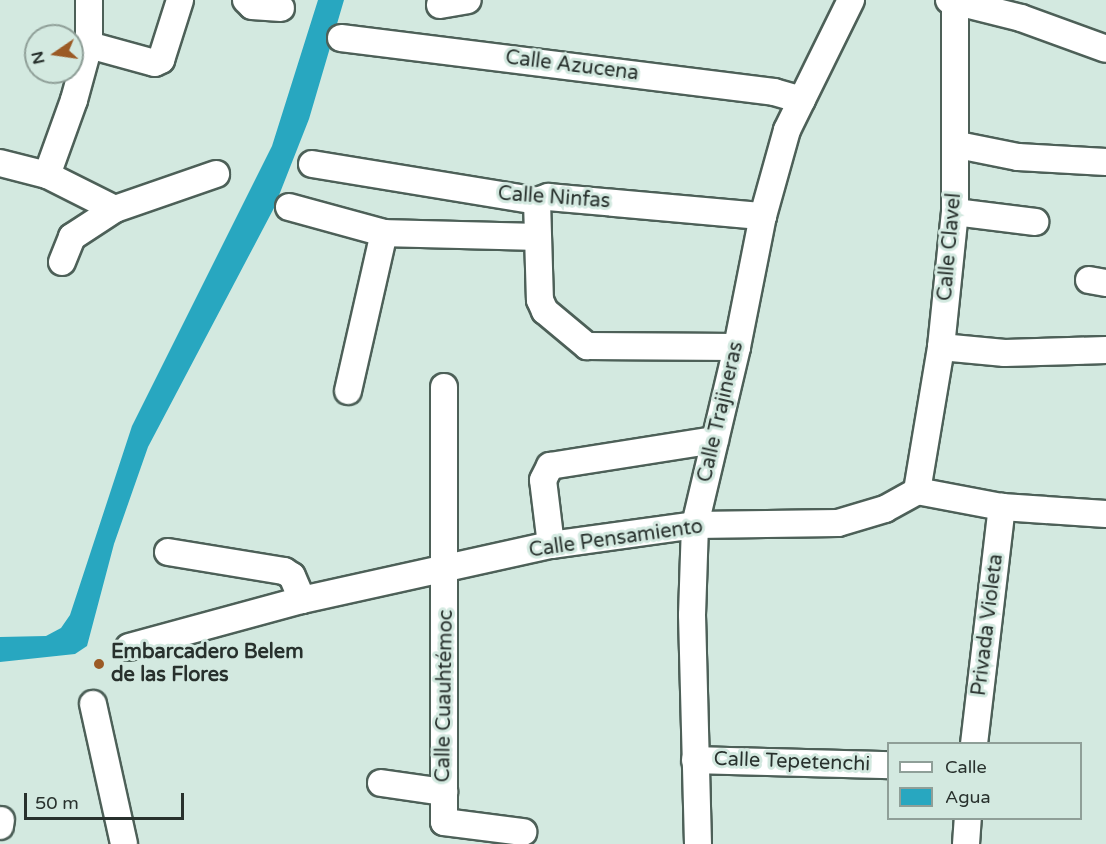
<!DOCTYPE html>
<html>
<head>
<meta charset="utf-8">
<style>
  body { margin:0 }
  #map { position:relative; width:1106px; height:844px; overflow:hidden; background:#d3e9e0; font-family:"Varela Round",sans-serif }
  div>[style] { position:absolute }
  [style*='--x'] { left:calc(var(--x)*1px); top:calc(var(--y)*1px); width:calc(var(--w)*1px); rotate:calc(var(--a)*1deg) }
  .water>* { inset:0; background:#28a7c0 }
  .roads { filter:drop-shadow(2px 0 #4d6058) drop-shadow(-2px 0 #4d6058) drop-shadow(0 2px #4d6058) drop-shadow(0 -2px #4d6058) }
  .minor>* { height:26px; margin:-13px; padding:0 13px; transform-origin:13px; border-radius:13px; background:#fff }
  .dots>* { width:16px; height:16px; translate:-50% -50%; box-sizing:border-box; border:3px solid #d3e9e0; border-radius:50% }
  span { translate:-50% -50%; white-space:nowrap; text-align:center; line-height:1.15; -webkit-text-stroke:6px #d3e9e0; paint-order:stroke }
  .street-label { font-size:20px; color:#28312d }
  .poi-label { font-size:20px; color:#28312d; font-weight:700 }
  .left { translate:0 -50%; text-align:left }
  .legend { position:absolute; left:887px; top:742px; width:195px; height:78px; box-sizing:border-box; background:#d3e9e0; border:2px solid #8f9f98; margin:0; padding:8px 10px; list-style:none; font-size:18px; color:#28312d }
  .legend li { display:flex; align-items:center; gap:12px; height:30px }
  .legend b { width:30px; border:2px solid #8f9f98 }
  .north { position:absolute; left:24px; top:24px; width:60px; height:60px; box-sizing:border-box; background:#d3e9e0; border:2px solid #8f9f98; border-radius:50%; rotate:257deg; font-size:16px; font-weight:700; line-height:24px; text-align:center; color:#28312d }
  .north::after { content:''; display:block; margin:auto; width:21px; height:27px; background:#9b5a25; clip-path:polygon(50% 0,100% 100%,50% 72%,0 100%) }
  .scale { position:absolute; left:24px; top:793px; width:160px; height:27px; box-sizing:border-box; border:3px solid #28312d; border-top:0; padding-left:8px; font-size:18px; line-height:21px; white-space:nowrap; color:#28312d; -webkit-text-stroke:4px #d3e9e0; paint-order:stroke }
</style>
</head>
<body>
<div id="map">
  <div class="water">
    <i style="clip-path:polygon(318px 0,344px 0,309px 119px,274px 208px,148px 447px,114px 544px,87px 646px,75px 654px,0 662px,0 637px,46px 636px,61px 628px,70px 615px,132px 426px,272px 146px)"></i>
  </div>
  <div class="roads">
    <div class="minor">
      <i style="--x:246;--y:0;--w:8;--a:45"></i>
      <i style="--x:252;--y:6;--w:29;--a:4"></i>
      <i style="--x:949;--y:0;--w:74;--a:14"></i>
      <i style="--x:1021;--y:18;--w:90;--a:20"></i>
      <i style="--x:440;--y:5;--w:28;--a:-10"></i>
      <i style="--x:341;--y:38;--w:436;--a:7.1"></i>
      <i style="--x:774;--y:92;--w:29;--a:16"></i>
      <i style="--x:89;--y:45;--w:68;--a:15.3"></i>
      <i style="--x:155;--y:63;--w:7;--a:-27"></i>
      <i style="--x:161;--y:60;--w:63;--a:-72.4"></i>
      <i style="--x:958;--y:145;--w:61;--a:11.3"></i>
      <i style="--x:1018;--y:157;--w:88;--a:3.3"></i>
      <i style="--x:0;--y:163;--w:49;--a:14.3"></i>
      <i style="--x:47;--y:175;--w:76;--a:26.6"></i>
      <i style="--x:312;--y:164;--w:228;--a:9.3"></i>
      <i style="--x:537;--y:201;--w:12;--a:-20"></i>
      <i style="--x:548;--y:197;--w:216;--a:5.1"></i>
      <i style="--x:47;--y:175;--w:80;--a:-70.2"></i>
      <i style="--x:74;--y:100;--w:57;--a:-74.7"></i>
      <i style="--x:89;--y:45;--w:45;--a:-90"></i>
      <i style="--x:537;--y:201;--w:99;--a:88.3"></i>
      <i style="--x:540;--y:300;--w:12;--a:66"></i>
      <i style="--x:545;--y:311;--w:55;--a:39.8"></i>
      <i style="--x:587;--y:346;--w:150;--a:0.4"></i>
      <i style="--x:289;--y:207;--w:98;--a:15.3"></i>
      <i style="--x:955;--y:212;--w:81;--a:7.1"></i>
      <i style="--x:62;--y:262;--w:27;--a:-68"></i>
      <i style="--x:72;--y:237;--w:51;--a:-33.1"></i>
      <i style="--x:115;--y:209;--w:107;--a:-19.1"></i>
      <i style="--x:1089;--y:280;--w:17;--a:10"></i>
      <i style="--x:941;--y:347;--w:64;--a:5.4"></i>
      <i style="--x:1005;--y:353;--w:101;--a:-1.7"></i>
      <i style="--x:444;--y:387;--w:435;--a:90"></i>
      <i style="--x:444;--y:822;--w:80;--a:7.2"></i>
      <i style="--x:348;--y:391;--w:162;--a:-77.2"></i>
      <i style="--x:384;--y:233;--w:152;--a:1.5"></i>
      <i style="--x:917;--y:491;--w:146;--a:-80.5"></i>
      <i style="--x:941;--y:347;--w:136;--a:-84.1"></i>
      <i style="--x:955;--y:212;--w:210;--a:-90"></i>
      <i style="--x:551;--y:545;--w:65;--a:-97"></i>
      <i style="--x:543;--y:480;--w:16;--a:-63"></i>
      <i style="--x:550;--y:466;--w:167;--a:-9"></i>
      <i style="--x:168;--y:552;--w:118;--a:9.3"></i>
      <i style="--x:284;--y:571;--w:9;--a:32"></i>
      <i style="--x:292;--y:576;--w:26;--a:67"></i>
      <i style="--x:129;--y:647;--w:179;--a:-15.2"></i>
      <i style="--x:302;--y:600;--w:255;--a:-12.5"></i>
      <i style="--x:551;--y:545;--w:145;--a:-7.9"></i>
      <i style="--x:695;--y:525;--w:143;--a:-0.8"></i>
      <i style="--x:838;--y:523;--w:49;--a:-16.6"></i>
      <i style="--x:885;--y:509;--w:37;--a:-29"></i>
      <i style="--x:917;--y:491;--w:86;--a:10.7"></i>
      <i style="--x:1002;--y:507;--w:104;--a:3.9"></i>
      <i style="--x:93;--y:704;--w:143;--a:77.5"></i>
      <i style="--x:974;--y:744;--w:239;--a:-83.3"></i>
      <i style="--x:695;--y:760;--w:193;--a:1.5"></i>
      <i style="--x:381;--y:783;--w:64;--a:8.1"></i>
      <i style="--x:0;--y:826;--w:6;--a:-81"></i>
      <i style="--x:698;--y:844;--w:229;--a:-91.5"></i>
      <i style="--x:692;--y:615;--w:90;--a:-88.1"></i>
      <i style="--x:695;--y:525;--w:183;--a:-76.7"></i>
      <i style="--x:737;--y:347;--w:134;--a:-78.8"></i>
      <i style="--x:763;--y:216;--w:89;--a:-74.4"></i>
      <i style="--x:787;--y:130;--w:145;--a:-63.8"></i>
      <i style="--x:966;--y:844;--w:26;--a:-86"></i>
    </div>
  </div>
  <div class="dots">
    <i style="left:99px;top:664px;background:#9b5a25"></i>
  </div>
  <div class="street-label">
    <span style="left:572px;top:66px;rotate:7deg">Calle Azucena</span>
    <span style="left:554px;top:198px;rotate:4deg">Calle Ninfas</span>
    <span style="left:950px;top:247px;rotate:-85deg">Calle Clavel</span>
    <span style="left:721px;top:412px;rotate:-77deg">Calle Trajineras</span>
    <span style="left:616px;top:539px;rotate:-8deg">Calle Pensamiento</span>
    <span style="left:988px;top:625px;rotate:-83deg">Privada Violeta</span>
    <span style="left:445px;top:696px;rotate:-89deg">Calle Cuauhtémoc</span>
    <span style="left:792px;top:762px;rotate:2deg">Calle Tepetenchi</span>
  </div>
  <div class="poi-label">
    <span class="left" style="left:111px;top:664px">Embarcadero Belem<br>de las Flores</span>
  </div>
  <ul class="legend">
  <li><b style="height:8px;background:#fff"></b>Calle</li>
  <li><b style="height:16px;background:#28a7c0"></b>Agua</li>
  </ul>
  <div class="north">N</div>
  <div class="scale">50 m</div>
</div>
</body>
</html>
